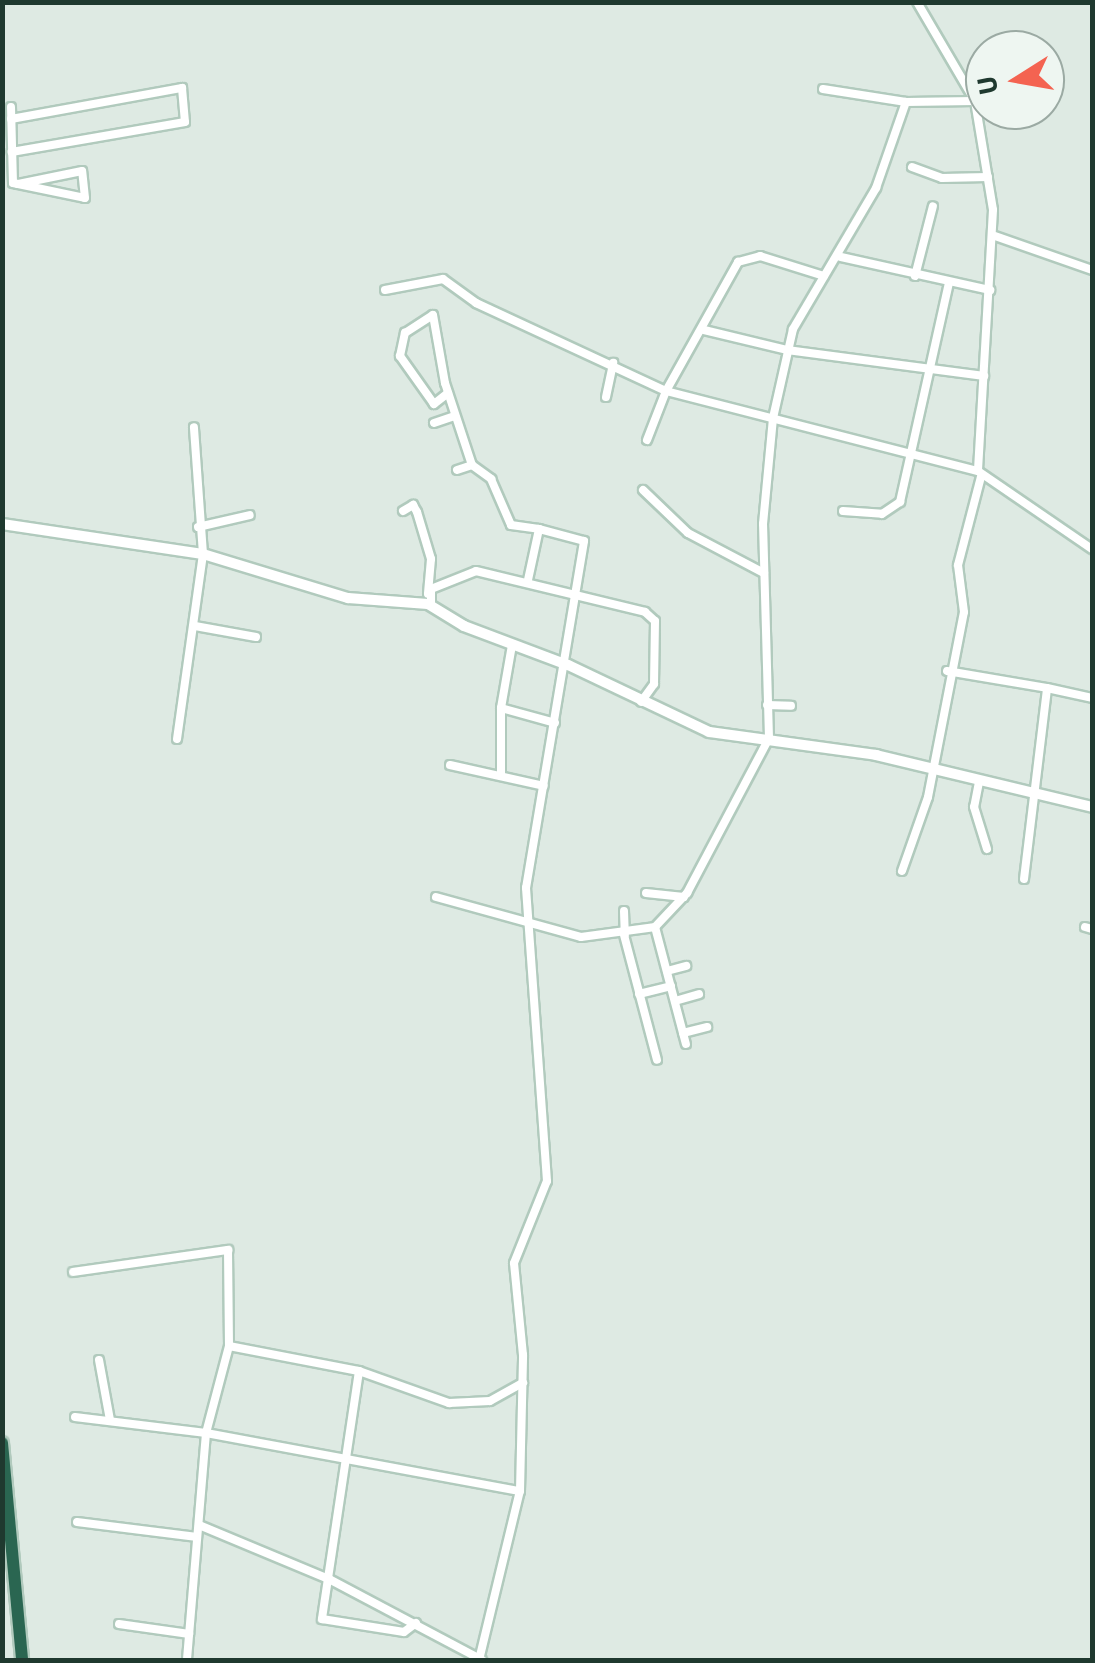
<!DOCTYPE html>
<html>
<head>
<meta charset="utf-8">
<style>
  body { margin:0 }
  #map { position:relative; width:1095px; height:1663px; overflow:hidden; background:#deeae3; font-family:"Source Sans 3",sans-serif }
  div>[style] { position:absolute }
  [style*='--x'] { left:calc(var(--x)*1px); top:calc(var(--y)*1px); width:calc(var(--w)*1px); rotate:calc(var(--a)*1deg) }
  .roads { filter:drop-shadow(2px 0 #b1cabd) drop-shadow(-2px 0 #b1cabd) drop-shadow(0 2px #b1cabd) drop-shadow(0 -2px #b1cabd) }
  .street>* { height:8px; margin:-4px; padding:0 4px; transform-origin:4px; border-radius:4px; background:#fff }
  .secondary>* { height:10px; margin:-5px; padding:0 5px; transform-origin:5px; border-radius:5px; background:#fff }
  .highway>* { height:12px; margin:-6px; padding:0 6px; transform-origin:6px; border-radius:6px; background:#2a6651 }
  span { translate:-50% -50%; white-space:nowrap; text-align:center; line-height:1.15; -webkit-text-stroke:8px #eef6f1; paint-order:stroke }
  .frame { position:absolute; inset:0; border:5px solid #1f392f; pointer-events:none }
  .north { position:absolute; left:965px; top:30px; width:100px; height:100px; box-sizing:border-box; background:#eef6f1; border:2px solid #9baaa3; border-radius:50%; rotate:259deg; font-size:28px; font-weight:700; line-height:40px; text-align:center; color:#1f392f }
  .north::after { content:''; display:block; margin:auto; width:35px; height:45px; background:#f46351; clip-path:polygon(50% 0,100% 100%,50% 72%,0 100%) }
</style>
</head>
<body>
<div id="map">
  <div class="roads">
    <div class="street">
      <i style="--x:917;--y:2;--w:115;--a:59.6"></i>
      <i style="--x:975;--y:101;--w:110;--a:80.6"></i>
      <i style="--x:993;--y:210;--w:261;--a:93.3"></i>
      <i style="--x:978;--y:471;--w:138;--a:34.4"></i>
      <i style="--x:823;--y:89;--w:84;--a:8.9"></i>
      <i style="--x:906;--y:102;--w:69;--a:-0.8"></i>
      <i style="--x:11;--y:107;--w:76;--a:88.5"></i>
      <i style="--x:13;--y:183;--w:5;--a:11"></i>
      <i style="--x:18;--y:184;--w:68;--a:11.8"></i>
      <i style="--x:85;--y:198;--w:27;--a:-96"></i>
      <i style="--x:82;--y:171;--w:65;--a:168.5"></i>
      <i style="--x:11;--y:119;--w:174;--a:-10.3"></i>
      <i style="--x:182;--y:88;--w:34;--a:85"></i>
      <i style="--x:185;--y:122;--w:176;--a:170.2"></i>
      <i style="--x:912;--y:167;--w:32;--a:20"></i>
      <i style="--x:942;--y:178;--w:46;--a:-1.2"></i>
      <i style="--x:995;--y:236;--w:103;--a:19.3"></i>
      <i style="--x:841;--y:257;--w:153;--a:12.5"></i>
      <i style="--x:915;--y:276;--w:72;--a:-75.6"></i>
      <i style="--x:385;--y:290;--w:59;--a:-10.7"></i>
      <i style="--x:443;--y:279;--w:41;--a:36"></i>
      <i style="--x:476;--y:303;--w:209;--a:24.9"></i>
      <i style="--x:666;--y:391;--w:322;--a:14.4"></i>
      <i style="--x:704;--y:330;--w:85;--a:13.5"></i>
      <i style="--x:787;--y:350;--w:199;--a:7.5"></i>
      <i style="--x:448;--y:393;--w:18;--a:142"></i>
      <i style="--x:434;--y:404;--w:59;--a:-125.3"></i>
      <i style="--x:400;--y:356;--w:24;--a:-78"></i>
      <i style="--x:405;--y:333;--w:33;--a:-33"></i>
      <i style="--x:433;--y:315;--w:69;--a:80"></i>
      <i style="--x:445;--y:383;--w:86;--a:71.8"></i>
      <i style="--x:472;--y:465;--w:24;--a:36"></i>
      <i style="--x:491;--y:479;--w:50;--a:66.5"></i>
      <i style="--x:511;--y:525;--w:28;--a:8"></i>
      <i style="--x:606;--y:397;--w:35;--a:-78"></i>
      <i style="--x:434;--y:423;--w:21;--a:-19"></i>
      <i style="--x:647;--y:440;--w:53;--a:-68.8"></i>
      <i style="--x:666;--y:391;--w:148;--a:-60.8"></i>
      <i style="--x:738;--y:262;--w:23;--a:-15"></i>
      <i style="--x:760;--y:256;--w:67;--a:17.4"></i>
      <i style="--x:457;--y:470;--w:16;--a:-18"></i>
      <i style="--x:643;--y:490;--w:62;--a:43.7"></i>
      <i style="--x:688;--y:533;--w:86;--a:27.8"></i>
      <i style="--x:403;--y:511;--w:12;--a:-31"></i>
      <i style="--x:413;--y:505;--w:8;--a:60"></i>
      <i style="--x:417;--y:512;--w:49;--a:73.4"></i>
      <i style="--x:431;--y:559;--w:35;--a:95"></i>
      <i style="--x:843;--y:511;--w:39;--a:4"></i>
      <i style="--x:882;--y:514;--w:22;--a:-34"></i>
      <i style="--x:900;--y:502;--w:224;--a:-77.4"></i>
      <i style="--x:198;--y:527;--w:53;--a:-13"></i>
      <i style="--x:431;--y:605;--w:16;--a:-90"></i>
      <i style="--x:431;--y:589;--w:48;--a:-21.8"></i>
      <i style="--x:476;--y:571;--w:174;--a:13.6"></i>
      <i style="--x:645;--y:612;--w:13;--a:42"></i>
      <i style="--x:655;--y:621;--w:63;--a:90.9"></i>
      <i style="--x:654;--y:684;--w:22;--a:126"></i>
      <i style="--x:195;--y:626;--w:62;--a:10.2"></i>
      <i style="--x:947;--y:671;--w:101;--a:9.6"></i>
      <i style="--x:767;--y:705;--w:24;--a:2"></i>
      <i style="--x:501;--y:708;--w:56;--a:15.5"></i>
      <i style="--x:177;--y:739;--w:187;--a:-82"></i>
      <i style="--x:203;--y:554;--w:127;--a:-94.1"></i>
      <i style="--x:450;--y:765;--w:96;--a:12.6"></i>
      <i style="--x:501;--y:776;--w:68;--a:-90"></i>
      <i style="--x:501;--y:708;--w:64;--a:-80.1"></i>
      <i style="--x:979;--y:782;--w:25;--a:101"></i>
      <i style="--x:974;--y:807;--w:44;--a:72.8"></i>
      <i style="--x:902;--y:871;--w:78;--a:-70.6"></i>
      <i style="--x:928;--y:797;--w:188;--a:-79"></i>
      <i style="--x:964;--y:612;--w:47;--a:-97.3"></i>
      <i style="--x:958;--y:565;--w:91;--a:-75.4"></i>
      <i style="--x:1024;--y:879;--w:192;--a:-83.1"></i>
      <i style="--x:1047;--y:688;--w:46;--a:12.5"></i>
      <i style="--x:646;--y:893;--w:38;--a:6"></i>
      <i style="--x:436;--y:897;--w:150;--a:15.4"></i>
      <i style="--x:581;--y:937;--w:75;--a:-7.7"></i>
      <i style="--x:655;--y:927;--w:47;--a:-46.7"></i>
      <i style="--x:687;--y:893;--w:175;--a:-62.1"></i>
      <i style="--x:769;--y:738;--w:214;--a:-91.6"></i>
      <i style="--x:763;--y:524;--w:106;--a:-84.6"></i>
      <i style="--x:773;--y:418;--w:91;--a:-77.3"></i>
      <i style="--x:793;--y:329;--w:164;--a:-59.5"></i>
      <i style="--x:876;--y:188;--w:91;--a:-70.8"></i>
      <i style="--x:624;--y:911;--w:24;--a:88"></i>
      <i style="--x:655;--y:927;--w:121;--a:75.2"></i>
      <i style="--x:1085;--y:927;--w:7;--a:16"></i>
      <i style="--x:624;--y:935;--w:129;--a:75.2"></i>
      <i style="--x:667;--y:971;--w:20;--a:-15"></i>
      <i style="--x:639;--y:994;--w:33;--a:-14"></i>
      <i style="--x:675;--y:1001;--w:25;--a:-16"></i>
      <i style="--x:683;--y:1033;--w:25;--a:-14"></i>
      <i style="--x:73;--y:1272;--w:157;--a:-8.1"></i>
      <i style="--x:228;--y:1250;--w:96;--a:89.4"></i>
      <i style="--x:229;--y:1346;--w:90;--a:104.8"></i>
      <i style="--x:206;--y:1433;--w:228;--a:94.8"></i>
      <i style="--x:229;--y:1346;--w:132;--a:10.9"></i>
      <i style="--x:359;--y:1371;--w:96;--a:19.6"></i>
      <i style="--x:449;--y:1403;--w:41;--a:-2.8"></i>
      <i style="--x:490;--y:1401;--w:38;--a:-29"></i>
      <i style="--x:99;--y:1360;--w:61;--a:79.6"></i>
      <i style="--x:359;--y:1371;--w:251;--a:98.5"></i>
      <i style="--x:322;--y:1619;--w:83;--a:9"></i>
      <i style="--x:404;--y:1632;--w:15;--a:-37"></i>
      <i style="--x:75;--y:1417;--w:132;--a:7"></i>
      <i style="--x:206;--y:1433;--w:319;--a:10.5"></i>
      <i style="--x:77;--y:1522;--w:121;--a:7.1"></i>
      <i style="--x:199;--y:1525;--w:141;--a:22.6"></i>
      <i style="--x:329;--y:1579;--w:173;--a:27.9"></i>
      <i style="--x:119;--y:1624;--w:71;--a:8.1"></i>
      <i style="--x:479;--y:1660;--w:174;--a:-76.4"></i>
      <i style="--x:520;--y:1491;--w:136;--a:-88.7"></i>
      <i style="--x:523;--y:1355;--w:92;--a:-95.6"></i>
      <i style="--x:514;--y:1263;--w:88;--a:-68.1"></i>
      <i style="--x:547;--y:1181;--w:294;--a:-94.1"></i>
      <i style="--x:526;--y:888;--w:352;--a:-80.5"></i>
      <i style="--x:584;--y:541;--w:47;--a:-165.1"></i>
      <i style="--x:539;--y:529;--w:52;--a:102.2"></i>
    </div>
    <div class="secondary">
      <i style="--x:2;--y:524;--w:203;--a:8.5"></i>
      <i style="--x:203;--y:554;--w:152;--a:16.9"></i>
      <i style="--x:348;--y:598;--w:80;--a:4.3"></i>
      <i style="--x:428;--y:604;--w:42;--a:31.4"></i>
      <i style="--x:464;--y:626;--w:111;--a:20.6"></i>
      <i style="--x:568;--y:665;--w:156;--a:25.4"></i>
      <i style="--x:709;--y:732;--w:169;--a:7.8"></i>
      <i style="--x:876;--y:755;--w:222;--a:13.5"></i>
    </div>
    <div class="highway">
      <i style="--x:2;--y:1443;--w:218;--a:84.7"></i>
    </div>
  </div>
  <div class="frame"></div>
  <div class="north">U</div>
</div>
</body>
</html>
